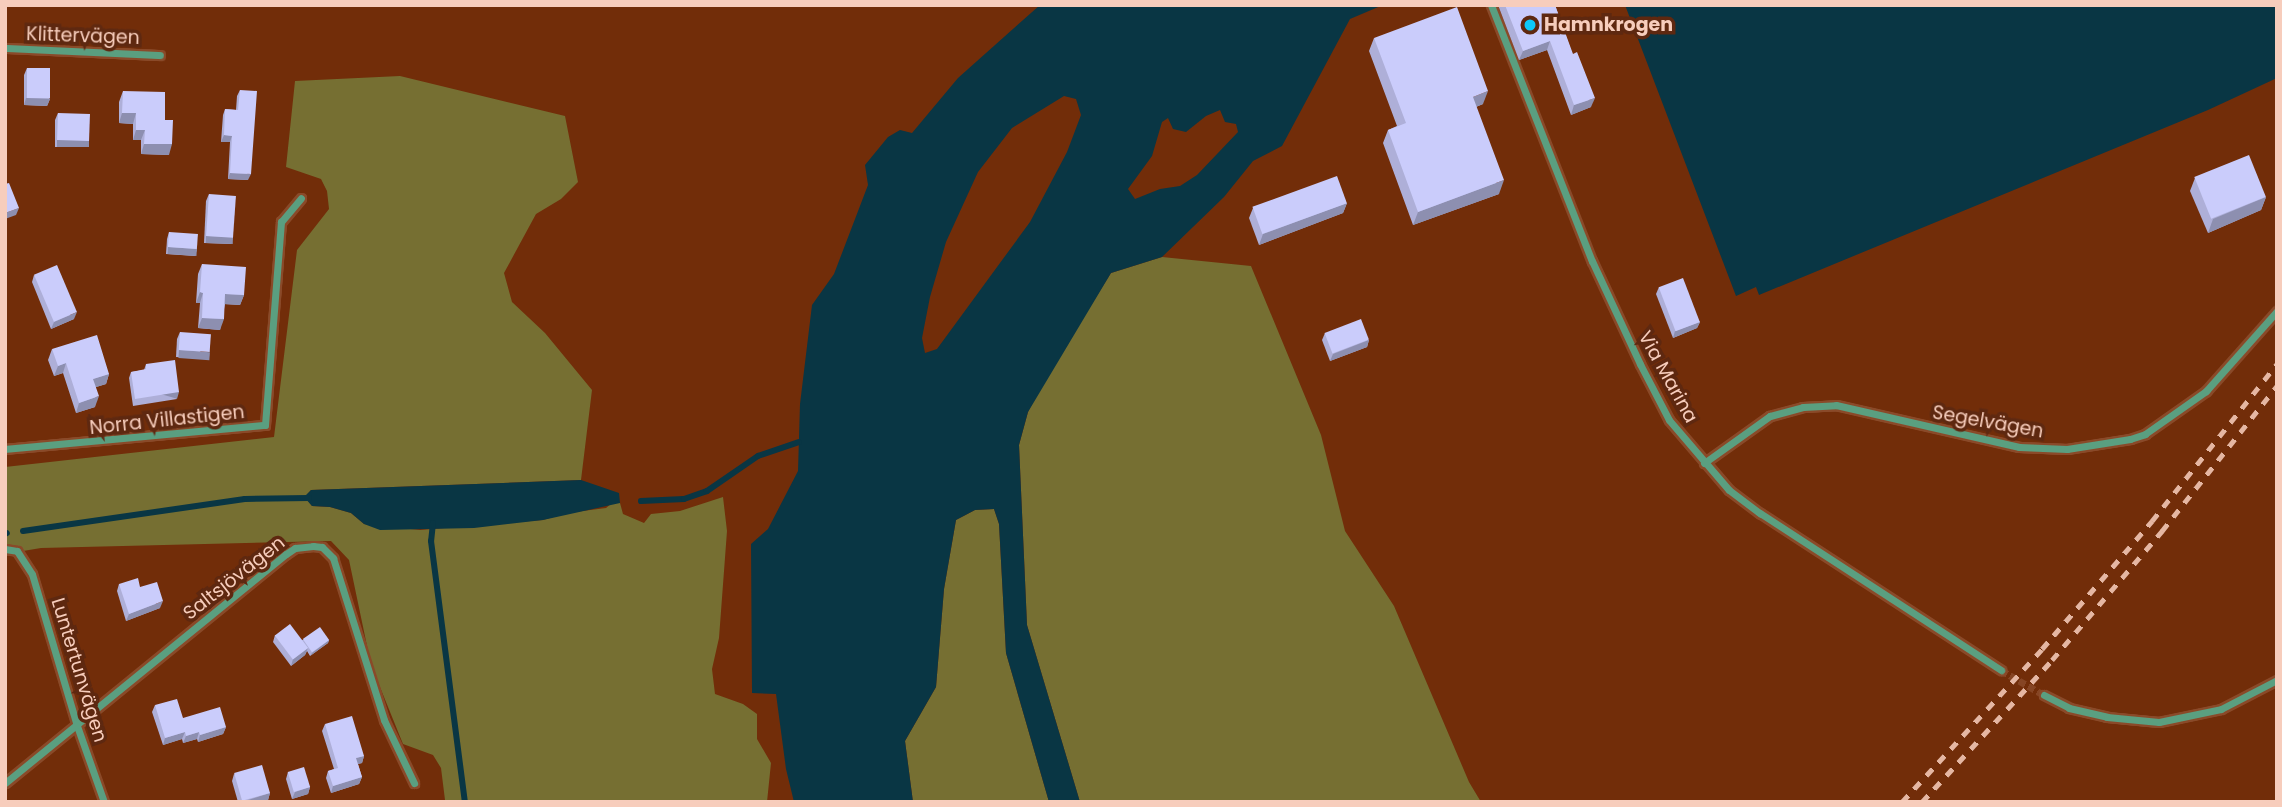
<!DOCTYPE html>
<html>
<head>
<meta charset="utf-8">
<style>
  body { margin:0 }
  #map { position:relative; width:2282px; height:807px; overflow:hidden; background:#722d09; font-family:Poppins,sans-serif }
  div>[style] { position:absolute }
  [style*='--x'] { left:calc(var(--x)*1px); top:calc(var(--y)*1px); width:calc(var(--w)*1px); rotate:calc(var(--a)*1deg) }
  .green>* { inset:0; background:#766f32 }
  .water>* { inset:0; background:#093644 }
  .stream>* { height:6px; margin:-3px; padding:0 3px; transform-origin:3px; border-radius:3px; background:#093644 }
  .minor-tunnel>* { height:7px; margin-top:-3.5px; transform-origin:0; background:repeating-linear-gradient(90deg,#864524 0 7px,transparent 0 10.5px) }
  .roads { filter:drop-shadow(2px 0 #8a4a29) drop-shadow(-2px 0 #8a4a29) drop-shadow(0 2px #8a4a29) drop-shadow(0 -2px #8a4a29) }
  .minor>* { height:7px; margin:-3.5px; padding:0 3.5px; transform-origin:3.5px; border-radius:3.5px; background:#5a9f80 }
  .rail>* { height:5px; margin-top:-2.5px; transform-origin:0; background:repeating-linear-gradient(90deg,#e5b7a3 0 9px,transparent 0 18px) }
  .wall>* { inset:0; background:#aeafd8 }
  .shaded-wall>* { inset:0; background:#8d8fb0; transform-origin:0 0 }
  .building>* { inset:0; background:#caccfb; transform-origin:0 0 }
  .dots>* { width:19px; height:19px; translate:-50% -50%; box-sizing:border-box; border:4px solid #5e2810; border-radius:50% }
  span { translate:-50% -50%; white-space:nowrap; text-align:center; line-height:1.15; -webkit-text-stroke:7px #5e2810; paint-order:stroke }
  .poi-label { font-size:19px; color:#f7cdbc; font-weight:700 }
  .left { translate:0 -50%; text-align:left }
  .street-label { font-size:19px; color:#f7cdbc }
  .frame { position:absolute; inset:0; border:7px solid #f7cdbc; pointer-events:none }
</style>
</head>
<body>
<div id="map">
  <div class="green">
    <i style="clip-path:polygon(400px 76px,565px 116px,578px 182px,561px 199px,536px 214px,504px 273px,512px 302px,545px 333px,592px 390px,581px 480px,311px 490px,305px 497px,312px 506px,330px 507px,351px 513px,364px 524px,420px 530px,543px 520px,567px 513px,606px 508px,612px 503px,620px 503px,623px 514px,644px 523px,651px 514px,680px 511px,723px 497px,727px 531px,719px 638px,712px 669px,715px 694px,743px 704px,757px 714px,757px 739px,771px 763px,767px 802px,442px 802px,445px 800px,441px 768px,433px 755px,403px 744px,371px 665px,349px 560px,331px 541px,41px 548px,5px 554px,5px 467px,274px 437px,297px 250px,329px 209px,327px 191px,321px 179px,286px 167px,295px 81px)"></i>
    <i style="clip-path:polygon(1162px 257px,1251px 266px,1321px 435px,1345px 531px,1394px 606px,1469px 782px,1481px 802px,1080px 802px,1027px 625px,1019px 445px,1028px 412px,1041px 385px,1111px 273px)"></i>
    <i style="clip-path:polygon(994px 509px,999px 524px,1006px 653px,1049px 802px,913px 802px,905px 741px,936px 687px,944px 589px,956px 520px,975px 510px)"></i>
  </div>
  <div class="water">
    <i style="clip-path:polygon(evenodd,1040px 5px,1383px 5px,1350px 19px,1282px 146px,1253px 161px,1224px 197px,1162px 257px,1111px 273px,1028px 412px,1019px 445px,1027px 625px,1080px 802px,1049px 802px,1006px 653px,999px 524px,994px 509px,975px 510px,956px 520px,944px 589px,936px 687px,905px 741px,913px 802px,794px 802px,786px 769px,776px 694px,752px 693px,751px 544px,768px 529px,798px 471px,800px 404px,812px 305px,834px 274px,868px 185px,865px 165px,888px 137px,900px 130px,912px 133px,958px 78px,1040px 5px,1064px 96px,1076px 99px,1081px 115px,1067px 152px,1030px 222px,937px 349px,925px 353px,922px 338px,930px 297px,946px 242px,978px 172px,1012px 128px,1064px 96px,1040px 5px,1220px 110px,1225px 122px,1236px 124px,1238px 132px,1197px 175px,1180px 186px,1160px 189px,1135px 199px,1128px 189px,1152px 156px,1162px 122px,1168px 118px,1173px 129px,1186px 132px,1206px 116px,1220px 110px)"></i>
    <i style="clip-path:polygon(1625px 5px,2277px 5px,2277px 78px,2208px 110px,1759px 295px,1756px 287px,1736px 296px)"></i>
    <i style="clip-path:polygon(581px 480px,619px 493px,620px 503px,543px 520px,474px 528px,380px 530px,364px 524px,351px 513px,330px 507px,312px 506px,304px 497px,311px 490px)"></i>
  </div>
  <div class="stream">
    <i style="--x:641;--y:501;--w:43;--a:-2.7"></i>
    <i style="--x:684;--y:499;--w:24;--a:-19"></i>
    <i style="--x:707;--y:491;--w:62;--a:-34.5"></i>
    <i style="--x:758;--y:456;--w:43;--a:-18.9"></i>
    <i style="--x:433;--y:523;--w:18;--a:96"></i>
    <i style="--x:431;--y:541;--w:263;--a:82.6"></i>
    <i style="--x:23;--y:531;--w:224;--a:-8.2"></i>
    <i style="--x:245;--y:499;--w:64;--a:-0.9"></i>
    <i style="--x:5;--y:534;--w:2;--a:-27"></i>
  </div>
  <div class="minor-tunnel">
    <i style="--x:2001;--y:670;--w:50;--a:30.2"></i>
  </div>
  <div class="roads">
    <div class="minor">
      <i style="--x:1491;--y:5;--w:275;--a:68.5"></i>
      <i style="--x:1592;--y:261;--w:114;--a:65"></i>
      <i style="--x:1640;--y:364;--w:63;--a:62.6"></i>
      <i style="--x:1669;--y:420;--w:92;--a:49.4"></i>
      <i style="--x:1729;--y:490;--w:39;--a:37"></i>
      <i style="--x:1760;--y:513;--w:288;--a:33.1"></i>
      <i style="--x:5;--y:48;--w:155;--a:2.6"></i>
      <i style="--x:5;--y:449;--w:261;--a:-5.3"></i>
      <i style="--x:265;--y:425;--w:204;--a:-85.5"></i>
      <i style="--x:281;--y:222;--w:31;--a:-50"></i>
      <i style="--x:1704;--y:463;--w:81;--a:-35.5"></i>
      <i style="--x:1770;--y:416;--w:34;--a:-15"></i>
      <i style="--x:1803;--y:407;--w:33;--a:-3"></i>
      <i style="--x:1836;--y:405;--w:188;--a:12.9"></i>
      <i style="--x:2019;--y:447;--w:48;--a:2.4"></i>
      <i style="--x:2067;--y:449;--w:64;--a:-9"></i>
      <i style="--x:2130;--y:439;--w:16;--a:-18"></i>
      <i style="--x:2145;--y:434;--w:75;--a:-35.2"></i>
      <i style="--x:2206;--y:391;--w:107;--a:-48.4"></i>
      <i style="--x:5;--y:549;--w:12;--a:9"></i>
      <i style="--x:17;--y:551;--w:27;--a:57"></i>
      <i style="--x:32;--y:574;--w:155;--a:73.5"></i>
      <i style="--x:76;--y:723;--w:84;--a:70.5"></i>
      <i style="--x:2044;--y:695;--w:28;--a:27"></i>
      <i style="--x:2069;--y:708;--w:39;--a:13"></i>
      <i style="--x:2107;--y:717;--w:52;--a:5.5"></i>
      <i style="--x:2159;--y:722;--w:63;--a:-11.8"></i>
      <i style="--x:2221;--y:709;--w:63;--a:-27.4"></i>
      <i style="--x:5;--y:783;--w:362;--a:-39.2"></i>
      <i style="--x:286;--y:554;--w:11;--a:-34"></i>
      <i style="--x:295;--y:548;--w:18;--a:-6"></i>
      <i style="--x:313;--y:546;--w:9;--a:6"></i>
      <i style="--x:322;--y:547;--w:16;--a:45"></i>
      <i style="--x:333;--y:558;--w:170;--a:72.5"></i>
      <i style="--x:384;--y:720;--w:70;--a:64.5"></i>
    </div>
  </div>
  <div class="rail">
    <i style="--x:1902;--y:802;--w:207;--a:-47.5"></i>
    <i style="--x:2042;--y:649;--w:169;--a:-49.3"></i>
    <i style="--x:2152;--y:521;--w:201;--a:-51.5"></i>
    <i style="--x:1922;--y:802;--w:193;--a:-47.5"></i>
    <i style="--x:2052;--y:660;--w:170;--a:-49.5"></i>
    <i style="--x:2162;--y:531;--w:185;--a:-51.6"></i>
  </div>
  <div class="wall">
    <i style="clip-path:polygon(1498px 5px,1555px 5px,1591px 107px,1571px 115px,1547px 50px,1519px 60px)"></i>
    <i style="clip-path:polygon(1374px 38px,1483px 104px,1476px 107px,1499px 194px,1413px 225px,1383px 143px,1388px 130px,1397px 126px,1369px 51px)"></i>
    <i style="clip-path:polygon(27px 68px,50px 99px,47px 106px,24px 105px,24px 75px)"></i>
    <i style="clip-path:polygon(240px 90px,248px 180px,228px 179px,230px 142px,221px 142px,223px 115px,225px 109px,236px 110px,237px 96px)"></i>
    <i style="clip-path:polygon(123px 91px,165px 120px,169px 155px,141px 154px,141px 140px,133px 140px,133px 124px,119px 123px,119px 102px)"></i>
    <i style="clip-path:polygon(58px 113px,87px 147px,55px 147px,55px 120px)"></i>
    <i style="clip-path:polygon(2195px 178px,2266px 197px,2261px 210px,2208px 233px,2190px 191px)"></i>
    <i style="clip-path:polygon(209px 194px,233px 237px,231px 244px,204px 243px,206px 201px)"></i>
    <i style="clip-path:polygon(1347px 203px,1343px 213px,1259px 245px,1249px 218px,1253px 208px)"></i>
    <i style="clip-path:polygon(169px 232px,197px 249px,195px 256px,166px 254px,167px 239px)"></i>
    <i style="clip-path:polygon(202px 264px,244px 295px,240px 305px,225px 304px,220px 330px,198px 328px,200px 303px,196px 303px,198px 274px)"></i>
    <i style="clip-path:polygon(34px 275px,74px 319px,51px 329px,32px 282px)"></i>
    <i style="clip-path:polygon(1659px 287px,1700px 322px,1697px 328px,1673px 338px,1656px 294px)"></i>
    <i style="clip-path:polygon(180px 332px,208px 359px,176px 357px,177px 339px)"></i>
    <i style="clip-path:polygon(1325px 333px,1369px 340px,1367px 347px,1330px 361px,1322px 340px)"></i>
    <i style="clip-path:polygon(52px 349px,109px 374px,106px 384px,96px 387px,95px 407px,76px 413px,63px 373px,54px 376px,48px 360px)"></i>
    <i style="clip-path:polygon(146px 364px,177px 399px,133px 406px,129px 378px,131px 372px,144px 370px)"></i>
    <i style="clip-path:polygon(119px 584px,140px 587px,160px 608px,126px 621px,117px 591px)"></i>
    <i style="clip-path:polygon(275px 635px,303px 640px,329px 640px,328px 643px,310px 656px,307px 651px,305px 655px,291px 666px,273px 642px)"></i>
    <i style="clip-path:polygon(155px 705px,183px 718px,226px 727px,223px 734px,198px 742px,197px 739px,183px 743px,182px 739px,163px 745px,152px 712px)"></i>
    <i style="clip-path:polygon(325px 724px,364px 756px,362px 763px,358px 764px,362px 777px,359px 784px,331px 793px,326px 778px,328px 771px,334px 769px,322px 731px)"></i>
    <i style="clip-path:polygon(288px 772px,310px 787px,308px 794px,292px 799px,286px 779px)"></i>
    <i style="clip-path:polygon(234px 774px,270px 793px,268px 800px,260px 802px,238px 802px,232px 781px)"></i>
  </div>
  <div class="shaded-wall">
    <i style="clip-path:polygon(1550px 41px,1547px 50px,1519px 60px,1523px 51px)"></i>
    <i style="clip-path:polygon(1488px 91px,1483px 104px,1468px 110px,1473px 97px)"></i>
    <i style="clip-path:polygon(26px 98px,50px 99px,47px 106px,24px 105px)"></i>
    <i style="clip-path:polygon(1595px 98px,1591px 107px,1571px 115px,1574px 105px)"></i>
    <i style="clip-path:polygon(122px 113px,136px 113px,133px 124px,119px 123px)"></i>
    <i style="clip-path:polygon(136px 130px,145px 130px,141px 140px,133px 140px)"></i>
    <i style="clip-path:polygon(224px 135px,232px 136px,230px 142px,221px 142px)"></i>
    <i style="left:57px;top:140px;width:32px;height:7px"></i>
    <i style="clip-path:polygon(144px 144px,172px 144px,169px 155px,141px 154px)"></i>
    <i style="clip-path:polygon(230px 173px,251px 174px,248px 180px,228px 179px)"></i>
    <i style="clip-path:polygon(1504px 180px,1499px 194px,1413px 225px,1418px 212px)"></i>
    <i style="clip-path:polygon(2266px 197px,2261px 210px,2208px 233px,2213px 219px)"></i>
    <i style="clip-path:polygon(1347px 203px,1343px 213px,1259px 245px,1263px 234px)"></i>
    <i style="clip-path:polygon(19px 208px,16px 215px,5px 219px,5px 213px)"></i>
    <i style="left:206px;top:236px;width:27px;height:7px;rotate:2deg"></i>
    <i style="left:168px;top:247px;width:29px;height:7px;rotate:4deg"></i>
    <i style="clip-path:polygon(200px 292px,203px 293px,200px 303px,196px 303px)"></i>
    <i style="clip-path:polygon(225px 294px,244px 295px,240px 305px,222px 304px)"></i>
    <i style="clip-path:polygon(77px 312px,74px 319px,51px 329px,54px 322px)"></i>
    <i style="clip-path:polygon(202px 318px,224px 319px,220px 330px,198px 328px)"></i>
    <i style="clip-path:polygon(1700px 322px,1697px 328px,1673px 338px,1675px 331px)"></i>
    <i style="clip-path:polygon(1369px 340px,1367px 347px,1330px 361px,1333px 354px)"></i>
    <i style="left:179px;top:350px;width:31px;height:8px;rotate:4deg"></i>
    <i style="clip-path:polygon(66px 363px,63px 373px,54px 376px,58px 366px)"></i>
    <i style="clip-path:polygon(109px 374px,106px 384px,90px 389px,93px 379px)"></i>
    <i style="left:179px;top:392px;width:7px;height:45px;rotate:106deg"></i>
    <i style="clip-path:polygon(99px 396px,95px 407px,76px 413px,79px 403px)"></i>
    <i style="clip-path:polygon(163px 601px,160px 608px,126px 621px,129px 614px)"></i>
    <i style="clip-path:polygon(329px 640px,328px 643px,310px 656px,312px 653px)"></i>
    <i style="clip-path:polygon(308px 648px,305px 655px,291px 666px,293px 659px)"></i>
    <i style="clip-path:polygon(226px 727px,223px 734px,198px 742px,200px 735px)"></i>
    <i style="clip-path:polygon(185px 732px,182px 739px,163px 745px,165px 738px)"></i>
    <i style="clip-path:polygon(199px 732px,197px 739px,183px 743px,186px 736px)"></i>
    <i style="clip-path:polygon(364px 756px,362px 763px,353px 765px,356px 758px)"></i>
    <i style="clip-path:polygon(362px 777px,359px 784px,331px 793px,333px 786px)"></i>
    <i style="clip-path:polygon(310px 787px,308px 794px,292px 799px,295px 792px)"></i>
    <i style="clip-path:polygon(270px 793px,268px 800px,260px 802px,242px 802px)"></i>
  </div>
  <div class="building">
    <i style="clip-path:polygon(1505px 5px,1555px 5px,1573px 54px,1577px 52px,1595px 98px,1574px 105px,1550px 41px,1523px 51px)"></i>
    <i style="clip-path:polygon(1457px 7px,1488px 91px,1473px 97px,1504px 180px,1418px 212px,1388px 130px,1406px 123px,1374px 38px)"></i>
    <i style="left:27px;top:68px;width:23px;height:30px"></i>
    <i style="clip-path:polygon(240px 90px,257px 91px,251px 174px,230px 173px,232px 136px,224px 135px,225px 109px,238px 110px)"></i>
    <i style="clip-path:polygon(123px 91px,165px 92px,165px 120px,173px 120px,172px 144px,144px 144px,145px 130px,136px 130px,136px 113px,122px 113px)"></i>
    <i style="left:58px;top:113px;width:32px;height:27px;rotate:2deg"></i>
    <i style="left:2249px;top:155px;width:45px;height:59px;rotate:68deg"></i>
    <i style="left:1337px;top:176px;width:29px;height:90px;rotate:70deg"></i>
    <i style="clip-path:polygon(9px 183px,19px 208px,5px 213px,5px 184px)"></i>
    <i style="left:209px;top:194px;width:27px;height:42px;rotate:4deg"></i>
    <i style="left:169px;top:232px;width:29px;height:15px;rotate:4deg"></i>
    <i style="clip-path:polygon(202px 264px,246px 267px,244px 295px,225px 294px,224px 319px,202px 318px,203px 293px,200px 292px)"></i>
    <i style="left:57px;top:265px;width:51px;height:25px;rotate:67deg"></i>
    <i style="left:1683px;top:278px;width:47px;height:26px;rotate:69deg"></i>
    <i style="left:1361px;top:319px;width:22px;height:39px;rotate:69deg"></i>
    <i style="left:180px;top:332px;width:31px;height:18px;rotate:4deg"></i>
    <i style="clip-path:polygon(97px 335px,109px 374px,93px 379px,99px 396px,79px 403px,66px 363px,58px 366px,52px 349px)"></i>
    <i style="clip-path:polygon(175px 360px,179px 392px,135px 399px,131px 372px,146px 369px,146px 364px)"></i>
    <i style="clip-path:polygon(138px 578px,140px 587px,157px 582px,163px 601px,129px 614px,119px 584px)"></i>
    <i style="left:290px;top:624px;width:30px;height:19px;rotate:53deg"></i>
    <i style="left:320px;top:627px;width:16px;height:21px;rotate:55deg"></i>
    <i style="clip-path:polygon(177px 699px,183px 718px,220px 707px,226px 727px,200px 735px,199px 732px,186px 736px,185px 732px,165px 738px,155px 705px)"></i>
    <i style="clip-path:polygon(352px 716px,364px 756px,356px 758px,362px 777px,333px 786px,328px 771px,338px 768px,325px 724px)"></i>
    <i style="left:262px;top:765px;width:29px;height:29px;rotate:74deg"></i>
    <i style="left:304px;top:767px;width:21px;height:17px;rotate:73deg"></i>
  </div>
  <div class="dots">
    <i style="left:1530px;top:25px;background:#0dcafa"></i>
  </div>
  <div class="poi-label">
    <span class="left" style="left:1544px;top:25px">Hamnkrogen</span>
  </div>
  <div class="street-label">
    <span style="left:83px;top:36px;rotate:2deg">Klittervägen</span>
    <span style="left:1668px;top:377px;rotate:61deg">Via Marina</span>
    <span style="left:167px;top:420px;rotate:-6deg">Norra Villastigen</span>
    <span style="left:1988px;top:422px;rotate:10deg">Segelvägen</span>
    <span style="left:234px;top:578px;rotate:-38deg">Saltsjövägen</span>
    <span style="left:79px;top:670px;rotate:73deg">Luntertunvägen</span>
  </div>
  <div class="frame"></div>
</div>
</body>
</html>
